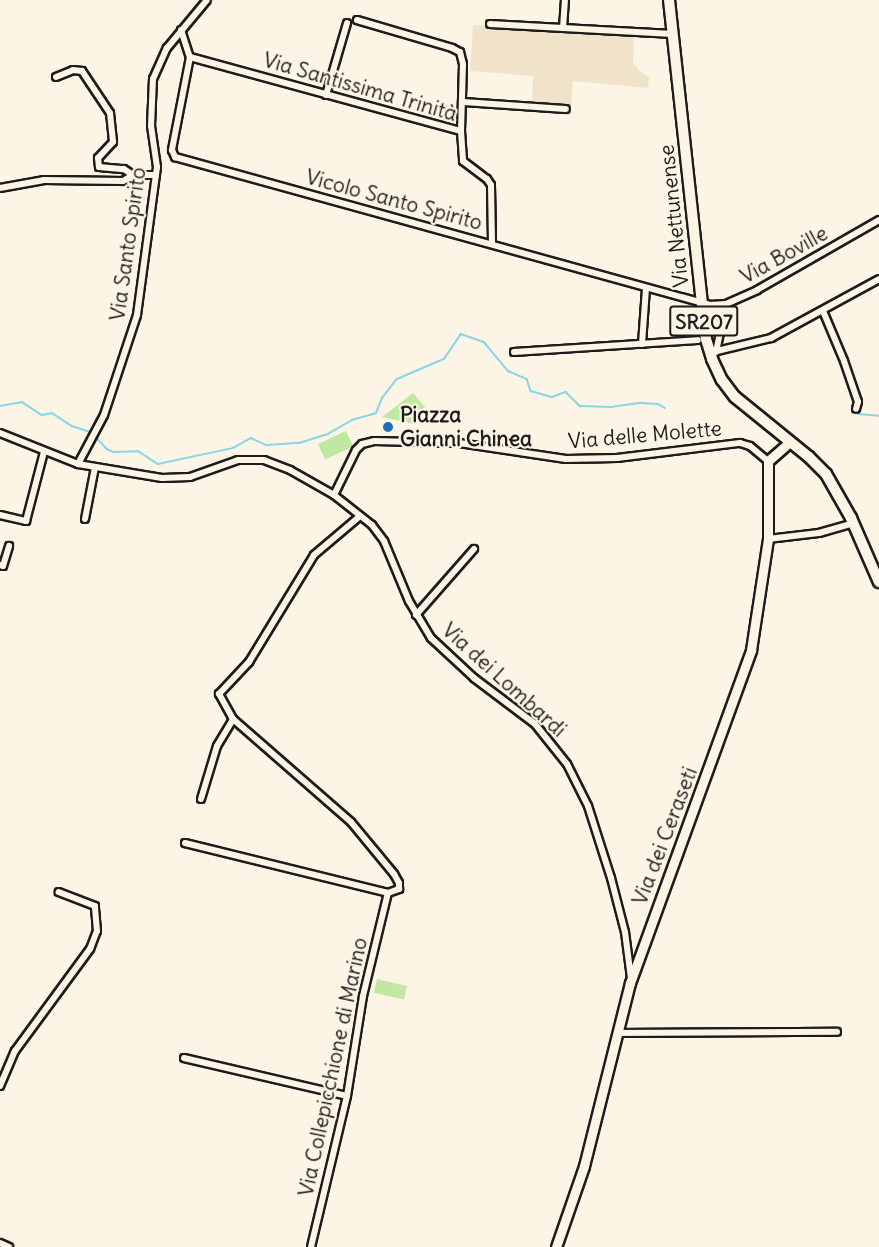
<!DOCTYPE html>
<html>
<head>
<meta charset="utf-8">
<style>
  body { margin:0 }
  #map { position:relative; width:879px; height:1247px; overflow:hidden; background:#fcf5e5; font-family:Delius,sans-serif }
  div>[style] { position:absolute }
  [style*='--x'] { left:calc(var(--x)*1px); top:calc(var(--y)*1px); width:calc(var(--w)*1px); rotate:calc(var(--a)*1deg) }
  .built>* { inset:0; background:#f1e3ca }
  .green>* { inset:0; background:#c1e8a3; transform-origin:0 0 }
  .stream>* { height:1.5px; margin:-0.75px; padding:0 0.75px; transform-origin:0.75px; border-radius:0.75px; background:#89d4e9 }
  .roads { filter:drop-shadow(2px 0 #1c1c1c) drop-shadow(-2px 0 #1c1c1c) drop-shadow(0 2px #1c1c1c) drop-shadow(0 -2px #1c1c1c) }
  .street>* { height:6px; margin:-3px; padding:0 3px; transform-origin:3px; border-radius:3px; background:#fcf5e5 }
  .secondary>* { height:9px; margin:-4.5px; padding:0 4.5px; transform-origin:4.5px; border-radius:4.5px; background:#fcf5e5 }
  .primary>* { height:10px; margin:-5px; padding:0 5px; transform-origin:5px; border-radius:5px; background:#fcf5e5 }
  .dots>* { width:16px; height:16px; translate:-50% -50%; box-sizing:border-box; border:3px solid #fcf5e5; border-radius:50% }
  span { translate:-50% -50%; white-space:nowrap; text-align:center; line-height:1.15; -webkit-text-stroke:4.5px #fcf5e5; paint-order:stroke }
  .shield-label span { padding:2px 4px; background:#fcf5e5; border:2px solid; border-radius:4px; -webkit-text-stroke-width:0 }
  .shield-label { font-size:20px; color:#1c1c1c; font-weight:700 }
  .street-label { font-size:21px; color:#1c1c1c }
  .poi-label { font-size:21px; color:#1c1c1c; font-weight:700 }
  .left { translate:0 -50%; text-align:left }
</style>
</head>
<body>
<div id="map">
  <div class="built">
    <i style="clip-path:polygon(473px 25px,634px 34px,633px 62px,638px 70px,649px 77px,648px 88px,573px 81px,571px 105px,532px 104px,533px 76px,470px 71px)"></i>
  </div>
  <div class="green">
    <i style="clip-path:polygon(413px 393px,425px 407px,414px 424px,382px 417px)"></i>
    <i style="left:346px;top:431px;width:17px;height:31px;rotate:65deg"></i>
    <i style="left:377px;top:979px;width:31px;height:14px;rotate:13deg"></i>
  </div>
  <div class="stream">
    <i style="--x:0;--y:406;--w:22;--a:-10"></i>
    <i style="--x:22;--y:402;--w:24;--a:33"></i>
    <i style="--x:42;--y:415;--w:10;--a:-11"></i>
    <i style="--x:52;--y:413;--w:24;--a:33"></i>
    <i style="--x:72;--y:426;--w:20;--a:18"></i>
    <i style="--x:858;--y:414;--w:21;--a:5"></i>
    <i style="--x:94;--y:435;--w:19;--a:47"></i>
    <i style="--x:107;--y:449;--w:8;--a:23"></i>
    <i style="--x:114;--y:452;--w:24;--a:-2"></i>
    <i style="--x:138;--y:451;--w:24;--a:33"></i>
    <i style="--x:158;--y:464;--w:77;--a:-12"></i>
    <i style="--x:233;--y:448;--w:21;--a:-29"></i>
    <i style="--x:251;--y:438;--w:17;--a:24"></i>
    <i style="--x:267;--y:445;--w:32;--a:-4"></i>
    <i style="--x:299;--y:443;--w:30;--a:-17"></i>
    <i style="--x:328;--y:434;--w:28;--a:-30"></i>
    <i style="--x:352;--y:420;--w:25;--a:-16"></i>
    <i style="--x:376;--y:413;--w:16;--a:-68"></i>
    <i style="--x:382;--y:398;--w:24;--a:-52"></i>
    <i style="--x:397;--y:379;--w:51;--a:-23.1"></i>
    <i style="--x:444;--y:359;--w:30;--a:-56"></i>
    <i style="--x:461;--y:334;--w:24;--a:19"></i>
    <i style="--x:484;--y:342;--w:38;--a:50"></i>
    <i style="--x:508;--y:371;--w:21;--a:23"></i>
    <i style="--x:527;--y:379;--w:13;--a:72"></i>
    <i style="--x:531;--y:391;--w:22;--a:16"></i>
    <i style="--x:552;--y:397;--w:15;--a:-20"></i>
    <i style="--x:566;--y:392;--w:20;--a:45"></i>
    <i style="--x:580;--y:406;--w:31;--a:2"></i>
    <i style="--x:611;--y:407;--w:30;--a:-8"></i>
    <i style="--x:641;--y:403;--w:17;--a:3"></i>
    <i style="--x:658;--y:404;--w:8;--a:30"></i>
  </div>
  <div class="roads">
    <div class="street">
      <i style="--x:357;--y:20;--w:99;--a:16.4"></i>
      <i style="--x:452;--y:48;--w:9;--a:27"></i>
      <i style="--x:460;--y:52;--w:12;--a:76"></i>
      <i style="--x:463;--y:64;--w:67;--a:91.7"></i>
      <i style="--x:490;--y:24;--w:183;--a:3.1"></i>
      <i style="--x:563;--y:28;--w:28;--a:-86"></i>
      <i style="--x:181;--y:30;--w:28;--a:72"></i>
      <i style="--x:190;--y:57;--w:281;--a:15.3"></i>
      <i style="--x:461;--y:131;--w:30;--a:86"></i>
      <i style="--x:463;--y:161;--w:30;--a:37"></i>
      <i style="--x:487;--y:179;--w:7;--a:56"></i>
      <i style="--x:491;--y:185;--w:59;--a:89"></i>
      <i style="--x:190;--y:57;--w:95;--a:101"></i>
      <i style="--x:172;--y:150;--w:8;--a:67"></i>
      <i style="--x:175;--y:157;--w:555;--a:15.46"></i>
      <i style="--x:710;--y:305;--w:16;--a:-4"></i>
      <i style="--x:726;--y:304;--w:34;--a:-24"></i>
      <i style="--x:757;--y:290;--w:141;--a:-29.8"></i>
      <i style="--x:56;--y:77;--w:18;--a:-22"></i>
      <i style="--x:73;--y:70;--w:9;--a:6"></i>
      <i style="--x:82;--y:71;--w:50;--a:56.3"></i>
      <i style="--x:110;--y:113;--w:29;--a:84"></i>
      <i style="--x:113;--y:142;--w:22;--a:133"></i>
      <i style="--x:98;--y:158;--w:9;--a:84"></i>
      <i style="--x:99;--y:167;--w:25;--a:5"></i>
      <i style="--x:124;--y:169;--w:11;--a:34"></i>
      <i style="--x:133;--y:175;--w:23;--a:0"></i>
      <i style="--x:326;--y:95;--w:75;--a:-73.7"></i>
      <i style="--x:463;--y:102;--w:103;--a:3.9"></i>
      <i style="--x:0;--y:188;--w:45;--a:-10.3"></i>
      <i style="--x:44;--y:180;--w:79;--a:0.7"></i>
      <i style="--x:123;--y:181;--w:12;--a:-31"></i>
      <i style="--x:823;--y:311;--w:54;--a:67.2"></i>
      <i style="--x:844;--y:361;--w:43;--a:71.1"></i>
      <i style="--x:858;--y:402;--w:7;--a:106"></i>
      <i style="--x:642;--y:344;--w:56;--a:-85.9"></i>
      <i style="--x:717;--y:351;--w:56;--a:-13.5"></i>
      <i style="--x:771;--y:338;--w:123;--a:-28.6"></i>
      <i style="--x:514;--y:352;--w:184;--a:-3.7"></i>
      <i style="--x:716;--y:352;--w:49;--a:-78.2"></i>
      <i style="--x:0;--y:433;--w:84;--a:21.7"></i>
      <i style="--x:78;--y:464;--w:85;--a:9.5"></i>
      <i style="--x:162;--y:478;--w:28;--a:-2"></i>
      <i style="--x:190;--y:477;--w:51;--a:-19.5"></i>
      <i style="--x:238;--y:460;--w:26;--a:0"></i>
      <i style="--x:264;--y:460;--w:28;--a:21"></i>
      <i style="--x:290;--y:470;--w:51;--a:29.6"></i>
      <i style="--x:334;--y:495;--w:48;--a:38.3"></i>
      <i style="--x:372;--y:525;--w:20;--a:53"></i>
      <i style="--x:384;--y:541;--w:65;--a:67.4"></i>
      <i style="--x:409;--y:601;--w:43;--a:59.3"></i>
      <i style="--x:431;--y:638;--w:59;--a:42.9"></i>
      <i style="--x:474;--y:678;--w:76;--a:37"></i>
      <i style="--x:535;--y:724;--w:51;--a:51.3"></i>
      <i style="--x:567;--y:764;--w:47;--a:63.4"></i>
      <i style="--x:588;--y:806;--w:76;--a:72.3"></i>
      <i style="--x:611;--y:878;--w:56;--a:75.5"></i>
      <i style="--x:625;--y:932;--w:46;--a:82.6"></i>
      <i style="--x:78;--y:464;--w:55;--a:-62"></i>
      <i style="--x:104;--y:415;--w:105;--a:-71.7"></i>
      <i style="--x:137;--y:315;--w:149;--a:-82.3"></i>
      <i style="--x:157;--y:167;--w:41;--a:-98.3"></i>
      <i style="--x:151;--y:126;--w:47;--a:-87.6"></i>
      <i style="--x:153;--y:79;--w:34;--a:-66"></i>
      <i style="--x:167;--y:48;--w:62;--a:-50.2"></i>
      <i style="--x:334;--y:495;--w:50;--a:-63.9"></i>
      <i style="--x:356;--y:450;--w:8;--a:-45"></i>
      <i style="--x:362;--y:444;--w:12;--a:-14"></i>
      <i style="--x:374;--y:441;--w:85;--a:1.3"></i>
      <i style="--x:459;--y:443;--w:108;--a:8.5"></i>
      <i style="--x:566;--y:459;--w:51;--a:-1.1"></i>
      <i style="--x:617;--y:458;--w:124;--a:-7"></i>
      <i style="--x:740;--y:443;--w:10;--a:17"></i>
      <i style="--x:750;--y:446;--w:23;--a:40"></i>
      <i style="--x:0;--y:515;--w:27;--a:13"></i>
      <i style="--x:26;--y:521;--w:71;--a:-75.4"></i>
      <i style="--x:85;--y:519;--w:53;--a:-79.1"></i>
      <i style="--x:768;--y:539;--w:51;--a:-6.7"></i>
      <i style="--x:819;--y:533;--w:36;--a:-16"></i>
      <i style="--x:0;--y:565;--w:3;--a:18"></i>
      <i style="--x:3;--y:566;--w:21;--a:-73"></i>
      <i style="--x:416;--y:615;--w:88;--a:-48.7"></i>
      <i style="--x:201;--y:799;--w:55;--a:-73.2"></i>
      <i style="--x:217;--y:746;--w:31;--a:-59"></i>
      <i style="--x:185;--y:843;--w:209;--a:13.8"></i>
      <i style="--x:388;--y:893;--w:12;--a:-20"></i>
      <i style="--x:399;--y:889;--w:6;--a:-90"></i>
      <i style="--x:399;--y:883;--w:10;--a:-119"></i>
      <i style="--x:394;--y:874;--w:67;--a:-129.6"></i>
      <i style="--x:351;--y:822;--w:157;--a:-138.9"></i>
      <i style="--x:233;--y:719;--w:29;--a:-119"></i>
      <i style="--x:219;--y:694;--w:44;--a:-46.8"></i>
      <i style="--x:249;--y:662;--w:125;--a:-58.7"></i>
      <i style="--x:314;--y:555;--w:60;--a:-40.3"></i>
      <i style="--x:618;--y:1033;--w:219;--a:-0.3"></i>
      <i style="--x:184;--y:1058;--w:167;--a:13.1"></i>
      <i style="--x:0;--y:1086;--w:38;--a:-67"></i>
      <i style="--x:15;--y:1051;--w:127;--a:-53.7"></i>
      <i style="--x:90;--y:949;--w:19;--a:-69"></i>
      <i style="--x:97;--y:931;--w:25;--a:-95"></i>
      <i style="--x:95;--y:906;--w:39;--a:-159"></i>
      <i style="--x:0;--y:1243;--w:10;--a:24"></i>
      <i style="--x:311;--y:1247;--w:155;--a:-76.6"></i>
      <i style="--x:347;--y:1096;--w:101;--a:-80.9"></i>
      <i style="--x:363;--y:996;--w:106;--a:-76.4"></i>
    </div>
    <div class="secondary">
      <i style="--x:556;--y:1247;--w:86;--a:-70.9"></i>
      <i style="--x:584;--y:1166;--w:189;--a:-75.9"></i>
      <i style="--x:630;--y:983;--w:354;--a:-70"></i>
      <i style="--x:751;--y:650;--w:112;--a:-81.3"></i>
      <i style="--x:768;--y:539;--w:78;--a:-90"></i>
      <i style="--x:768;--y:461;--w:29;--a:-41"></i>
    </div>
    <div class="primary">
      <i style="--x:669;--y:0;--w:341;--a:83.8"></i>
      <i style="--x:706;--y:339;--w:21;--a:73"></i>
      <i style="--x:712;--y:359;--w:23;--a:65"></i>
      <i style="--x:722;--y:380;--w:21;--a:53"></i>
      <i style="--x:735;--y:397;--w:95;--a:39"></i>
      <i style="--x:809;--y:457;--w:24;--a:45"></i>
      <i style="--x:826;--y:474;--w:51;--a:60.4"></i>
      <i style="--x:851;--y:518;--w:70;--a:66.4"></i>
    </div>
  </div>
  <div class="dots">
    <i style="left:388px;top:427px;background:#1f6fb2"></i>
  </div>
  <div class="shield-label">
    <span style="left:704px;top:321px">SR207</span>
  </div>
  <div class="street-label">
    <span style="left:360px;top:87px;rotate:16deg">Via Santissima Trinità</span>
    <span style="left:394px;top:200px;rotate:15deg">Vicolo Santo Spirito</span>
    <span style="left:674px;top:216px;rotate:-96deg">Via Nettunense</span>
    <span style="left:128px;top:244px;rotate:-82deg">Via Santo Spirito</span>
    <span style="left:784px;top:255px;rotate:-29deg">Via Boville</span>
    <span style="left:645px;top:435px;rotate:-5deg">Via delle Molette</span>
    <span style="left:504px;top:680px;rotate:42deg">Via dei Lombardi</span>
    <span style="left:665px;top:836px;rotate:-69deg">Via dei Ceraseti</span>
    <span style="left:333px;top:1067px;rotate:-78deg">Via Collepicchione di Marino</span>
  </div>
  <div class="poi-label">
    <span class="left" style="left:400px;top:427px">Piazza<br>Gianni Chinea</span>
  </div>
</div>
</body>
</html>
